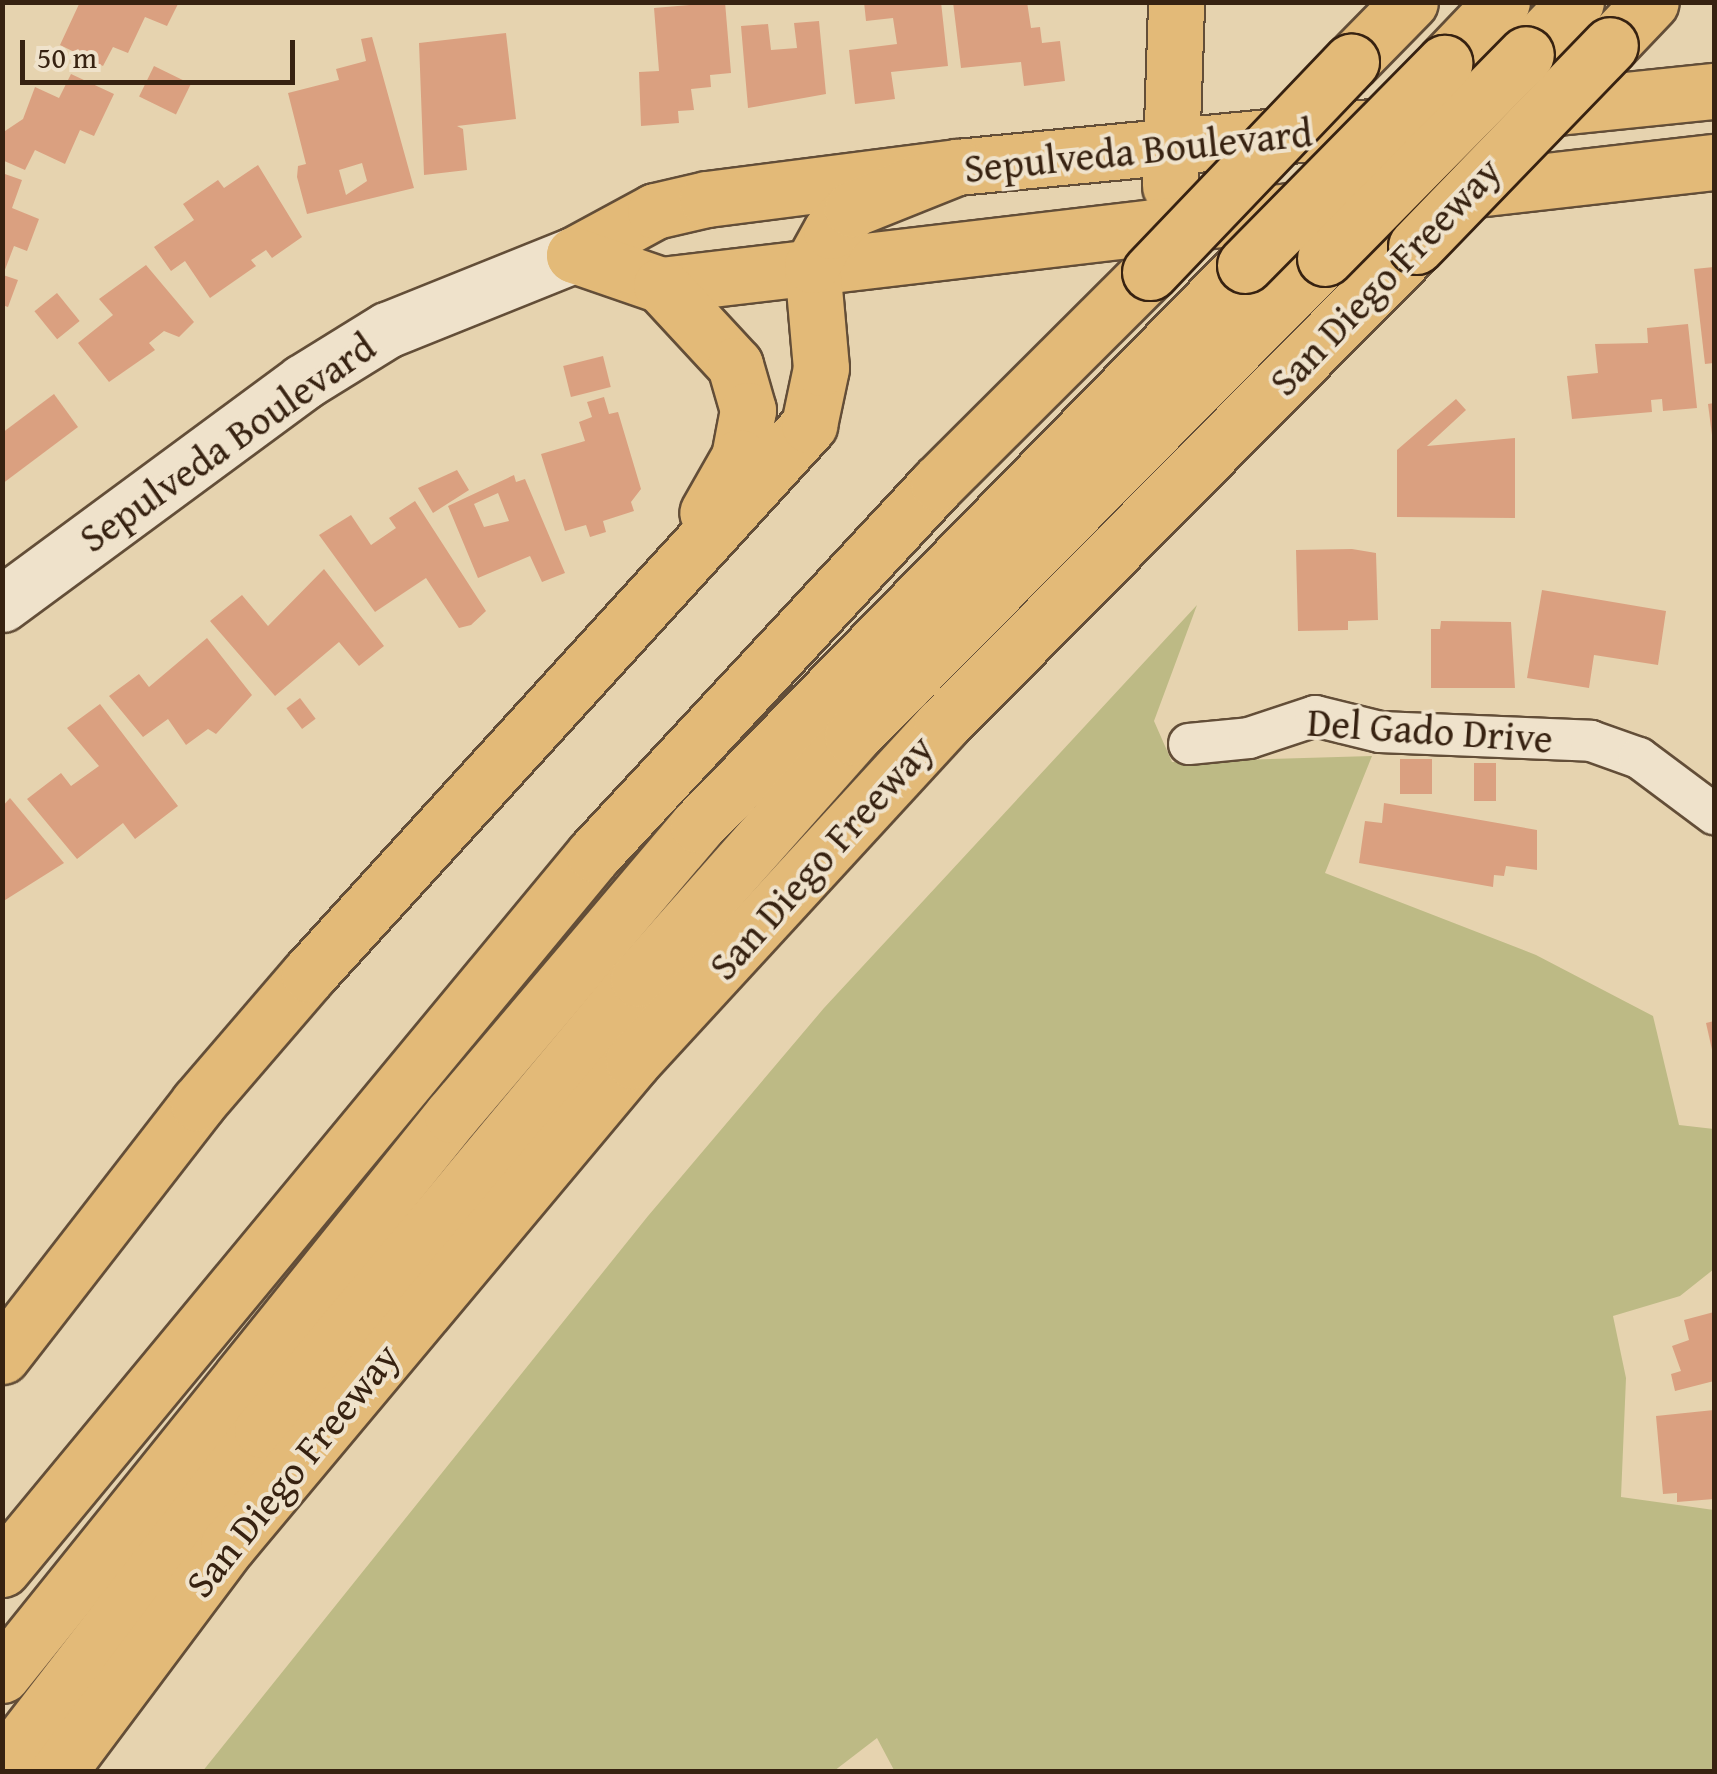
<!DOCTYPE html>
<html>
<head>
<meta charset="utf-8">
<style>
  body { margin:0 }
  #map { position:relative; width:1717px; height:1774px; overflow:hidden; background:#e6d3af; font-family:"Gentium Book Plus",serif }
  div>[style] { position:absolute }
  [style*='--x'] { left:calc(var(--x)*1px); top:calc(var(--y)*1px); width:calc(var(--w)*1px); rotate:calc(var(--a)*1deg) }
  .green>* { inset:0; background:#bdba85 }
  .building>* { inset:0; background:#daa080; transform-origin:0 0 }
  .roads { filter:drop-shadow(2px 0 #634e38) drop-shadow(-2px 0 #634e38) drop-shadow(0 2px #634e38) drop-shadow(0 -2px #634e38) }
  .minor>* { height:40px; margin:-20px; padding:0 20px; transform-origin:20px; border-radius:20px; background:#efe2cb }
  .secondary>* { height:55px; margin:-27.5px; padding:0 27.5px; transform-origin:27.5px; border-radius:27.5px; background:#efe2cb }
  .primary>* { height:55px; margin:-27.5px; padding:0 27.5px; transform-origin:27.5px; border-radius:27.5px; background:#e3ba78 }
  .motorway>* { height:55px; margin:-27.5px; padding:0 27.5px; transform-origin:27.5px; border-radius:27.5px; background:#e3ba78 }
  .bridges { filter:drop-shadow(2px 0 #372211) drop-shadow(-2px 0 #372211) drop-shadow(0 2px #372211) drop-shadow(0 -2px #372211) }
  .motorway-bridge>* { height:55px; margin:-27.5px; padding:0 27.5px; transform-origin:27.5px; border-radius:27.5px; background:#e3ba78 }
  span { translate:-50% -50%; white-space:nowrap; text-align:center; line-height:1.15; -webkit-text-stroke:8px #efe2cb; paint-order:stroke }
  .street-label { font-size:40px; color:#372211 }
  .frame { position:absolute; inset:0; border:5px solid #372211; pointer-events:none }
  .scale { position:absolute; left:20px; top:40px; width:275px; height:45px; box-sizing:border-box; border:5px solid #372211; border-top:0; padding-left:12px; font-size:30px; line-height:35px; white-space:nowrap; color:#372211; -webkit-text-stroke:8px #efe2cb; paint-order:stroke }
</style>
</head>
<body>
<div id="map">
  <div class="green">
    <i style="clip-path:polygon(1197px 605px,1154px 721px,1172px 762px,1372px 756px,1325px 873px,1536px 955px,1653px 1016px,1679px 1125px,1714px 1129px,1714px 1269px,1680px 1296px,1613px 1316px,1626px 1378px,1621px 1497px,1714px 1510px,1714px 1771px,895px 1772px,877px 1738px,834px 1771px,202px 1772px,648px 1216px,824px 1008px)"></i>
  </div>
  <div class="building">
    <i style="clip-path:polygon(80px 2px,179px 2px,167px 26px,145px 17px,128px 53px,113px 47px,103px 66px,60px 45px)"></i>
    <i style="clip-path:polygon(725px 2px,731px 73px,710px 75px,711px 87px,691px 89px,694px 110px,678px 111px,679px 123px,641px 126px,639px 72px,659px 71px,654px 8px)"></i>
    <i style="clip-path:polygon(864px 2px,941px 2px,948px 66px,891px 72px,895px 99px,855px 104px,849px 50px,897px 44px,893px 18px,866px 21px)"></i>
    <i style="clip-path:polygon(953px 2px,1027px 2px,1031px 28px,1040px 27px,1042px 43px,1060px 41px,1065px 81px,1024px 86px,1021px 62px,961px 68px)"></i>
    <i style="clip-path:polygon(819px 21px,826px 94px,748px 108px,741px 26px,768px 24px,771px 50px,797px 48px,794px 23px)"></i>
    <i style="clip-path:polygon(506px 33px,516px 119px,457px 126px,463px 129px,467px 170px,424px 175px,419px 43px)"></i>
    <i style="clip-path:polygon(evenodd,372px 37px,414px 188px,307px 214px,297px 177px,298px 166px,306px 164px,288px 93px,339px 80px,336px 69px,366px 61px,361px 39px,372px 37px,362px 163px,367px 181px,346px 195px,339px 170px,362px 163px)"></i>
    <i style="left:154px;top:66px;width:41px;height:34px;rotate:26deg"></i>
    <i style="clip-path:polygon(71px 74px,114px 94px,94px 136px,80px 130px,65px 164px,35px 150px,25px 170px,2px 160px,2px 133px,23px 119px,35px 87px,59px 98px)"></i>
    <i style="clip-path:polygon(258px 165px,302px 237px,272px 258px,266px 250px,251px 260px,256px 266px,210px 298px,185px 261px,171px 271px,154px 247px,194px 220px,183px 204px,218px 180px,224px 188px)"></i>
    <i style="clip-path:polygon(2px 173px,22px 180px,12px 208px,39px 219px,27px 251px,14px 246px,3px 275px,18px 280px,8px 307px,2px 305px)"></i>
    <i style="clip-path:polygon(146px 265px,194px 322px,179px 337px,164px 331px,149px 343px,155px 350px,109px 382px,78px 343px,113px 315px,99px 299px)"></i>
    <i style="clip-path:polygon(1714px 267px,1714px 363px,1705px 364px,1694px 269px)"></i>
    <i style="left:57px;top:293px;width:36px;height:29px;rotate:51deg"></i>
    <i style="clip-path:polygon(1688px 324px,1697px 408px,1663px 411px,1662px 399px,1651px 400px,1652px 412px,1572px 419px,1567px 376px,1598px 373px,1595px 344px,1648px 343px,1647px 328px)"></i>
    <i style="left:603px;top:356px;width:32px;height:41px;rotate:76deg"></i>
    <i style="clip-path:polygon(54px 394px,78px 427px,2px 484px,2px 433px)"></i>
    <i style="clip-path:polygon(604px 397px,609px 414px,618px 412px,641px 489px,631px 502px,634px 511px,603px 521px,606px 532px,590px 537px,586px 525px,565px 531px,541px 454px,585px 441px,579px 422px,592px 417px,587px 402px)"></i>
    <i style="clip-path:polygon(1456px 399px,1466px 410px,1427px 446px,1515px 438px,1515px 518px,1397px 517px,1397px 450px)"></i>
    <i style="clip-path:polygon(1714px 403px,1714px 435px,1712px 435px,1708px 404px)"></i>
    <i style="clip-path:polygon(457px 470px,469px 490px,433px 513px,418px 488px)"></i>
    <i style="clip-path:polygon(evenodd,514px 475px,516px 482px,525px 479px,565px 573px,542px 582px,530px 556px,478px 578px,448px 506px,514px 475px,498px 493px,509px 521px,484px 527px,474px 504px,498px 493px)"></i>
    <i style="clip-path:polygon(415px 501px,486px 611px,471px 625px,459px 628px,426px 578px,375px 612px,319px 535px,351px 515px,371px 545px,396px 528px,389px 518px)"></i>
    <i style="clip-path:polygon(1352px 549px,1376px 553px,1378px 620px,1348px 621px,1348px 630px,1298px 631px,1296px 550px)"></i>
    <i style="clip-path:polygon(324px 569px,384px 646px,359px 666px,339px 642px,275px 696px,210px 621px,242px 595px,268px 626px)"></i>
    <i style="clip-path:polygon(1542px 590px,1666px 611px,1658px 665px,1594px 655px,1589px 688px,1527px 678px)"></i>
    <i style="clip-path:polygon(1441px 621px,1511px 622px,1515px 688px,1431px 688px,1431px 629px,1440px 629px)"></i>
    <i style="clip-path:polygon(207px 638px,252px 695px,216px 734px,208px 729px,186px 745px,168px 719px,143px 737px,109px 696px,139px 674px,149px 687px)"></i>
    <i style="left:300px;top:698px;width:26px;height:17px;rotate:53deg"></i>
    <i style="clip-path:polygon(100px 704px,178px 806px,135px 839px,123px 823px,77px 859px,27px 799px,61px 773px,71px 786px,99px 766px,67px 728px)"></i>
    <i style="left:1400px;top:759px;width:32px;height:35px"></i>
    <i style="left:1474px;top:763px;width:22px;height:38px"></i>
    <i style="clip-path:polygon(10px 798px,64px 863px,2px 902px,2px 807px)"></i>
    <i style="clip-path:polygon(1384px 803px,1537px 830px,1537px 870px,1506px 866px,1504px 876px,1494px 875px,1493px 887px,1359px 863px,1365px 821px,1382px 823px)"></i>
    <i style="clip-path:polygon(1714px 1021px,1714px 1054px,1713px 1054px,1706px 1023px)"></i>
    <i style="clip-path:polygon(1714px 1312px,1714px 1381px,1675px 1391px,1671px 1374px,1681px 1371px,1672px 1346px,1689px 1340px,1684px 1320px)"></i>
    <i style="clip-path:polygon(1714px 1410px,1714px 1499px,1677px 1502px,1677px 1493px,1663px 1494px,1656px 1416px)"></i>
  </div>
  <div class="roads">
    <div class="minor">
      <i style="--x:1189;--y:744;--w:60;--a:-5.7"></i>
      <i style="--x:1249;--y:738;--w:70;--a:-18.4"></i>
      <i style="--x:1315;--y:716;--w:67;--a:13.8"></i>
      <i style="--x:1380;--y:732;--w:211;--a:2.4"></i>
      <i style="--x:1591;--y:741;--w:51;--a:19.5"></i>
      <i style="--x:1639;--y:758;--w:94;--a:36.7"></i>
    </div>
    <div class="secondary">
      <i style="--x:2;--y:604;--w:374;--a:-36.4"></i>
      <i style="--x:303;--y:382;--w:99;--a:-31.8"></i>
      <i style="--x:387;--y:330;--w:201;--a:-21.9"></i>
    </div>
    <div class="primary">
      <i style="--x:1519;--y:111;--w:196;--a:-5.9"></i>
      <i style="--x:1170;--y:186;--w:184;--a:-88.1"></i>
      <i style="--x:1441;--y:193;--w:275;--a:-6.5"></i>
      <i style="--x:574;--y:255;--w:92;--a:-28.5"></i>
      <i style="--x:655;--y:211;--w:53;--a:-13"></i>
      <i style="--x:707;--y:199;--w:252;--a:-7.3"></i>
      <i style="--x:957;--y:167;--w:459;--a:-5.5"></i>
      <i style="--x:574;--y:255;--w:92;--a:19"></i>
      <i style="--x:661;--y:285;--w:675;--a:-6.72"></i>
    </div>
    <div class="motorway">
      <i style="--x:1610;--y:45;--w:59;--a:-46.4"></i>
      <i style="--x:1526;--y:54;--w:72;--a:-46.1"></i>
      <i style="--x:1351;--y:62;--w:84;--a:-45.5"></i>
      <i style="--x:1444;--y:63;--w:84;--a:-46.4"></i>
      <i style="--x:661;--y:285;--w:109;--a:47.2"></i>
      <i style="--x:735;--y:365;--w:47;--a:73.9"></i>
      <i style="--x:748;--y:410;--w:48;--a:100.8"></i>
      <i style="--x:739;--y:457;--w:64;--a:119.7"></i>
      <i style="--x:2;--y:1356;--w:320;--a:-52.2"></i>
      <i style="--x:198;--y:1103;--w:170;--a:-49.3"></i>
      <i style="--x:309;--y:974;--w:743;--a:-47.67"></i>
      <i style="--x:809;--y:425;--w:58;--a:-78.1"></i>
      <i style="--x:821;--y:368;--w:103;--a:-95"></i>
      <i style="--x:812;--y:265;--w:39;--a:-61"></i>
      <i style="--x:831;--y:231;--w:30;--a:-46"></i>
      <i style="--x:852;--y:209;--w:113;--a:-21.8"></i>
      <i style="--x:2;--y:1569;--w:928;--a:-50.38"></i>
      <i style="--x:594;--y:854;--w:506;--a:-47.16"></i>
      <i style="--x:938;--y:483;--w:299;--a:-44.9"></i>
      <i style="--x:2;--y:1675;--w:718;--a:-51.22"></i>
      <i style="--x:452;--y:1115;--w:380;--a:-49.7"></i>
      <i style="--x:698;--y:825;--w:783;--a:-45.67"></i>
      <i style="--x:2;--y:1767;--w:426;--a:-52.3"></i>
      <i style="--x:262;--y:1430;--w:587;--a:-50.18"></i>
      <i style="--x:638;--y:979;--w:323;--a:-48.5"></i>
      <i style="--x:852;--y:737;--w:673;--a:-45.36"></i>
      <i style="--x:58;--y:1772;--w:284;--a:-53.2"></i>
      <i style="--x:228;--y:1545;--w:631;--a:-50.08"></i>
      <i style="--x:633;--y:1061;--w:456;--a:-47.4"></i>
      <i style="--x:942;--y:725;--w:674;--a:-45.3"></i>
    </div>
  </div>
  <div class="bridges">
    <div class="motorway-bridge">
      <i style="--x:1416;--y:246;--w:279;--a:-46"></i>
      <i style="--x:1325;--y:258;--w:286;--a:-45.4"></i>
      <i style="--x:1245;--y:265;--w:284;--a:-45.4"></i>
      <i style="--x:1150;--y:272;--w:291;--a:-46.3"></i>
    </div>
  </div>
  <div class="street-label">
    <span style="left:1138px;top:150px;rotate:-6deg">Sepulveda Boulevard</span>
    <span style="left:1385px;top:276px;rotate:-46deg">San Diego Freeway</span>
    <span style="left:227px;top:442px;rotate:-35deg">Sepulveda Boulevard</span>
    <span style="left:1430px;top:730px;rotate:4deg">Del Gado Drive</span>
    <span style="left:821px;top:857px;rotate:-48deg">San Diego Freeway</span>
    <span style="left:292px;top:1470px;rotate:-51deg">San Diego Freeway</span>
  </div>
  <div class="frame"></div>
  <div class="scale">50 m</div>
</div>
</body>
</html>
